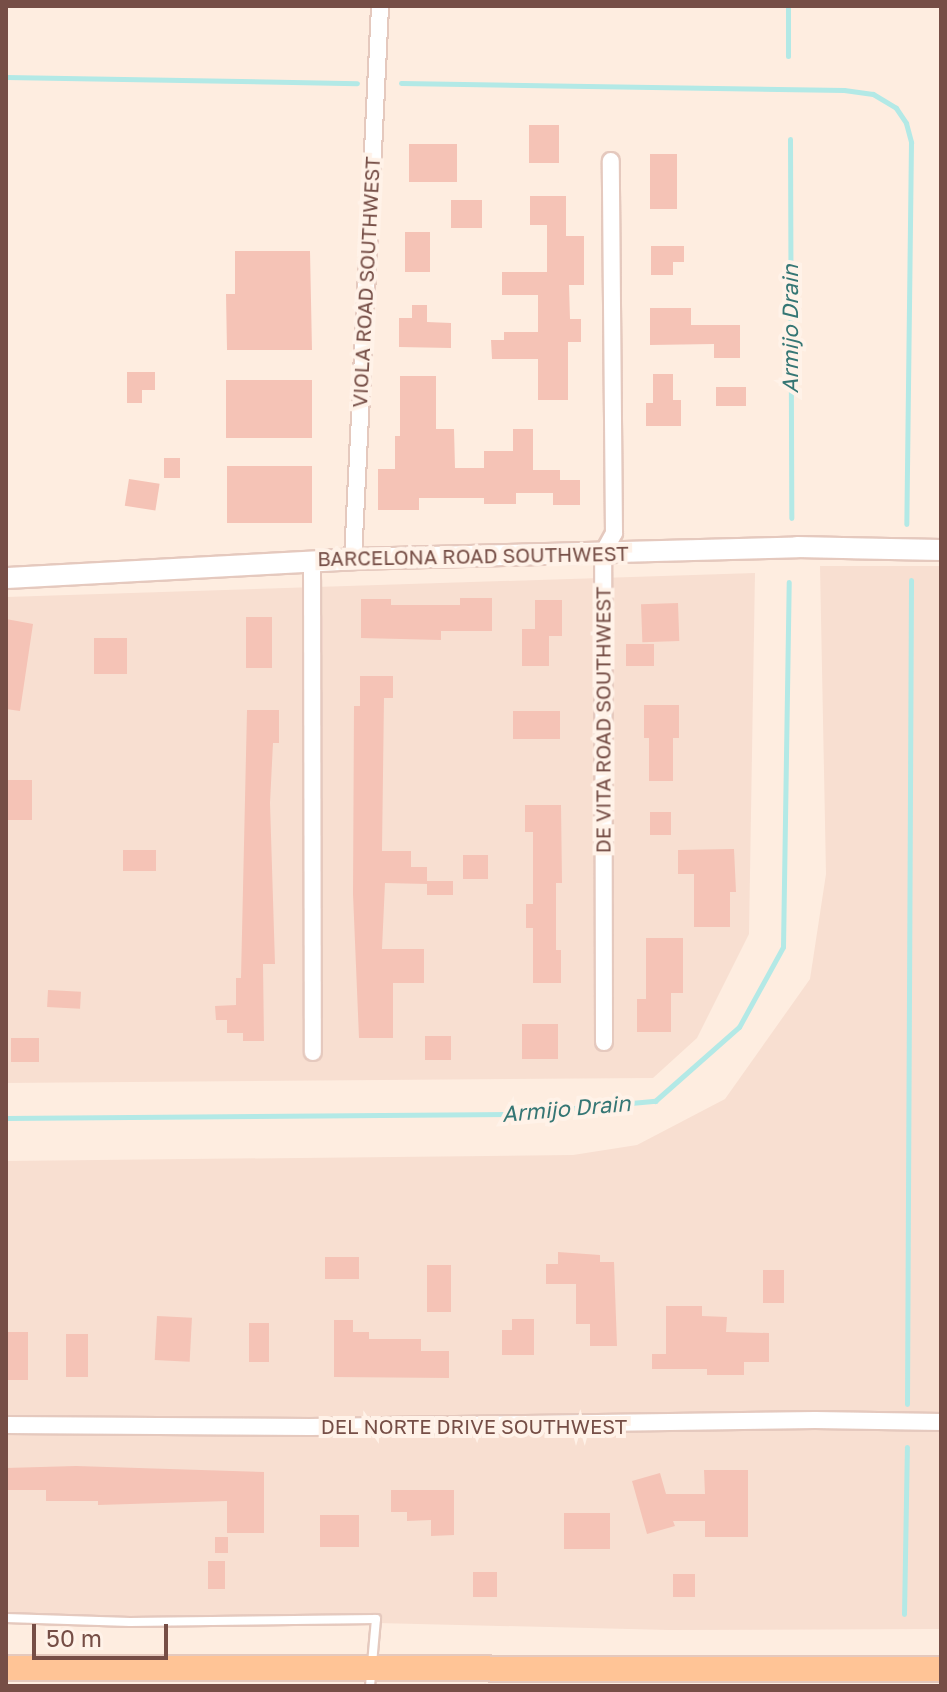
<!DOCTYPE html>
<html>
<head>
<meta charset="utf-8">
<style>
  body { margin:0 }
  #map { position:relative; width:947px; height:1692px; overflow:hidden; background:#feede0; font-family:"Golos Text",sans-serif }
  div>[style] { position:absolute }
  [style*='--x'] { left:calc(var(--x)*1px); top:calc(var(--y)*1px); width:calc(var(--w)*1px); rotate:calc(var(--a)*1deg) }
  .residential>* { inset:0; background:#f8dfd1 }
  .stream>* { height:5px; margin:-2.5px; padding:0 2.5px; transform-origin:2.5px; border-radius:2.5px; background:#b3e9e6 }
  .building>* { inset:0; background:#f5c3b6; transform-origin:0 0 }
  .roads { filter:drop-shadow(2px 0 #e5c9be) drop-shadow(-2px 0 #e5c9be) drop-shadow(0 2px #e5c9be) drop-shadow(0 -2px #e5c9be) }
  .service>* { height:8px; margin:-4px; padding:0 4px; transform-origin:4px; border-radius:4px; background:#fff }
  .minor>* { height:16px; margin:-8px; padding:0 8px; transform-origin:8px; border-radius:8px; background:#fff }
  .tertiary>* { height:20px; margin:-10px; padding:0 10px; transform-origin:10px; border-radius:10px; background:#fff }
  .primary>* { height:24px; margin:-12px; padding:0 12px; transform-origin:12px; border-radius:12px; background:#ffc496 }
  span { translate:-50% -50%; white-space:nowrap; text-align:center; line-height:1.15; -webkit-text-stroke:8px #fff2e8; paint-order:stroke }
  .street-label { font-size:20px; color:#764e46 }
  .water-label { font-size:22px; color:#357674; font-style:italic }
  .frame { position:absolute; inset:0; border:8px solid #764e46; pointer-events:none }
  .scale { position:absolute; left:32px; top:1624px; width:136px; height:36px; box-sizing:border-box; border:4px solid #764e46; border-top:0; padding-left:10px; font-size:24px; line-height:28px; white-space:nowrap; color:#764e46; -webkit-text-stroke:6px #fff2e8; paint-order:stroke }
</style>
</head>
<body>
<div id="map">
  <div class="residential">
    <i style="clip-path:polygon(820px 566px,941px 566px,941px 1629px,669px 1630px,6px 1614px,6px 1161px,573px 1155px,637px 1145px,725px 1099px,810px 979px,826px 874px)"></i>
    <i style="clip-path:polygon(755px 573px,749px 934px,697px 1038px,653px 1078px,6px 1083px,6px 597px)"></i>
  </div>
  <div class="stream">
    <i style="--x:788;--y:56;--w:50;--a:-90"></i>
    <i style="--x:6;--y:77;--w:351;--a:1"></i>
    <i style="--x:401;--y:83;--w:443;--a:0.9"></i>
    <i style="--x:844;--y:90;--w:29;--a:8"></i>
    <i style="--x:873;--y:94;--w:27;--a:31"></i>
    <i style="--x:896;--y:108;--w:18;--a:56"></i>
    <i style="--x:906;--y:123;--w:20;--a:75"></i>
    <i style="--x:911;--y:142;--w:382;--a:90.7"></i>
    <i style="--x:790;--y:139;--w:379;--a:89.8"></i>
    <i style="--x:6;--y:1118;--w:505;--a:-0.45"></i>
    <i style="--x:511;--y:1114;--w:145;--a:-5.2"></i>
    <i style="--x:655;--y:1101;--w:112;--a:-41.4"></i>
    <i style="--x:739;--y:1027;--w:91;--a:-61.2"></i>
    <i style="--x:783;--y:947;--w:365;--a:-89.1"></i>
    <i style="--x:907;--y:1404;--w:824;--a:-89.72"></i>
    <i style="--x:904;--y:1614;--w:167;--a:-89"></i>
  </div>
  <div class="building">
    <i style="left:529px;top:125px;width:30px;height:38px"></i>
    <i style="left:409px;top:144px;width:48px;height:38px"></i>
    <i style="left:650px;top:154px;width:27px;height:55px"></i>
    <i style="clip-path:polygon(530px 196px,566px 196px,566px 236px,584px 236px,584px 285px,569px 285px,570px 319px,581px 319px,581px 342px,568px 342px,568px 400px,538px 400px,538px 359px,492px 359px,491px 340px,504px 340px,504px 332px,538px 332px,538px 295px,502px 295px,502px 272px,547px 272px,547px 225px,530px 225px)"></i>
    <i style="left:451px;top:200px;width:31px;height:28px"></i>
    <i style="left:405px;top:232px;width:25px;height:40px"></i>
    <i style="clip-path:polygon(651px 246px,684px 246px,684px 262px,673px 262px,673px 275px,651px 275px)"></i>
    <i style="clip-path:polygon(235px 251px,310px 251px,312px 350px,227px 350px,226px 294px,235px 294px)"></i>
    <i style="clip-path:polygon(412px 305px,427px 305px,427px 322px,451px 323px,451px 348px,399px 347px,399px 318px,412px 318px)"></i>
    <i style="clip-path:polygon(650px 308px,691px 308px,691px 325px,740px 325px,740px 358px,714px 358px,714px 344px,650px 345px)"></i>
    <i style="clip-path:polygon(127px 372px,155px 372px,155px 390px,142px 390px,142px 403px,127px 403px)"></i>
    <i style="clip-path:polygon(653px 374px,673px 374px,673px 400px,681px 400px,681px 426px,646px 426px,646px 403px,653px 403px)"></i>
    <i style="clip-path:polygon(400px 376px,436px 376px,436px 429px,454px 429px,455px 468px,484px 468px,484px 451px,513px 451px,513px 429px,533px 429px,533px 470px,560px 470px,560px 480px,580px 480px,580px 505px,553px 505px,553px 493px,516px 493px,516px 504px,484px 504px,484px 498px,419px 498px,419px 510px,378px 510px,378px 469px,395px 469px,395px 436px,400px 436px)"></i>
    <i style="left:226px;top:380px;width:86px;height:58px"></i>
    <i style="left:716px;top:387px;width:30px;height:19px"></i>
    <i style="left:164px;top:458px;width:16px;height:20px"></i>
    <i style="left:227px;top:466px;width:85px;height:57px"></i>
    <i style="left:129px;top:479px;width:31px;height:27px;rotate:9deg"></i>
    <i style="clip-path:polygon(460px 598px,492px 598px,492px 631px,441px 631px,441px 640px,361px 638px,361px 599px,391px 599px,391px 605px,460px 605px)"></i>
    <i style="clip-path:polygon(535px 600px,562px 600px,562px 636px,549px 636px,549px 666px,522px 666px,522px 629px,535px 629px)"></i>
    <i style="left:678px;top:603px;width:38px;height:37px;rotate:88deg"></i>
    <i style="left:246px;top:617px;width:26px;height:51px"></i>
    <i style="clip-path:polygon(6px 619px,33px 624px,20px 711px,6px 709px)"></i>
    <i style="left:94px;top:638px;width:33px;height:36px"></i>
    <i style="left:626px;top:644px;width:28px;height:22px"></i>
    <i style="clip-path:polygon(360px 676px,393px 676px,393px 698px,384px 698px,382px 851px,411px 851px,411px 867px,427px 867px,427px 881px,453px 881px,453px 895px,427px 895px,427px 884px,385px 883px,382px 949px,424px 949px,424px 983px,393px 983px,393px 1038px,359px 1038px,353px 894px,354px 706px,360px 706px)"></i>
    <i style="clip-path:polygon(644px 705px,679px 705px,679px 738px,673px 738px,673px 781px,649px 781px,649px 738px,644px 738px)"></i>
    <i style="clip-path:polygon(247px 710px,279px 710px,279px 743px,273px 743px,270px 803px,275px 964px,263px 964px,264px 1041px,243px 1041px,243px 1033px,227px 1033px,227px 1020px,216px 1020px,215px 1006px,236px 1005px,236px 978px,241px 978px)"></i>
    <i style="left:513px;top:711px;width:47px;height:28px"></i>
    <i style="left:6px;top:780px;width:26px;height:40px"></i>
    <i style="clip-path:polygon(525px 805px,561px 805px,562px 883px,556px 883px,556px 950px,561px 950px,561px 983px,533px 983px,533px 928px,526px 928px,526px 904px,533px 904px,533px 832px,525px 832px)"></i>
    <i style="left:650px;top:812px;width:21px;height:23px"></i>
    <i style="clip-path:polygon(734px 849px,736px 892px,730px 892px,730px 927px,694px 927px,694px 874px,678px 874px,678px 850px)"></i>
    <i style="left:123px;top:850px;width:33px;height:21px"></i>
    <i style="left:463px;top:855px;width:25px;height:24px"></i>
    <i style="clip-path:polygon(646px 938px,683px 938px,683px 993px,671px 993px,671px 1032px,637px 1032px,637px 999px,646px 999px)"></i>
    <i style="left:48px;top:990px;width:33px;height:17px;rotate:3deg"></i>
    <i style="left:522px;top:1024px;width:36px;height:35px"></i>
    <i style="left:425px;top:1036px;width:26px;height:24px"></i>
    <i style="left:11px;top:1038px;width:28px;height:24px"></i>
    <i style="clip-path:polygon(558px 1252px,600px 1255px,600px 1262px,614px 1262px,617px 1346px,590px 1346px,590px 1324px,576px 1324px,576px 1284px,546px 1284px,546px 1264px,558px 1264px)"></i>
    <i style="left:325px;top:1257px;width:34px;height:22px"></i>
    <i style="left:427px;top:1265px;width:24px;height:47px"></i>
    <i style="left:763px;top:1270px;width:21px;height:33px"></i>
    <i style="clip-path:polygon(666px 1306px,702px 1306px,702px 1316px,727px 1317px,726px 1332px,769px 1333px,769px 1362px,744px 1362px,744px 1375px,707px 1375px,707px 1369px,652px 1369px,652px 1354px,666px 1354px)"></i>
    <i style="left:157px;top:1316px;width:35px;height:44px;rotate:3deg"></i>
    <i style="clip-path:polygon(512px 1319px,534px 1319px,534px 1355px,502px 1355px,502px 1330px,512px 1330px)"></i>
    <i style="clip-path:polygon(334px 1320px,353px 1320px,353px 1332px,369px 1332px,369px 1339px,421px 1339px,421px 1351px,449px 1351px,449px 1378px,334px 1377px)"></i>
    <i style="left:249px;top:1323px;width:20px;height:39px"></i>
    <i style="left:7px;top:1332px;width:21px;height:48px"></i>
    <i style="left:66px;top:1334px;width:22px;height:43px"></i>
    <i style="clip-path:polygon(76px 1466px,264px 1472px,264px 1533px,227px 1533px,227px 1501px,98px 1505px,98px 1501px,46px 1501px,46px 1490px,6px 1490px,6px 1468px)"></i>
    <i style="clip-path:polygon(704px 1470px,748px 1470px,748px 1537px,705px 1537px,705px 1521px,673px 1521px,675px 1526px,647px 1534px,632px 1481px,660px 1473px,666px 1494px,705px 1494px)"></i>
    <i style="clip-path:polygon(391px 1490px,454px 1490px,454px 1535px,431px 1536px,431px 1520px,407px 1521px,407px 1512px,391px 1512px)"></i>
    <i style="left:564px;top:1513px;width:46px;height:36px"></i>
    <i style="left:320px;top:1515px;width:39px;height:32px"></i>
    <i style="left:215px;top:1537px;width:13px;height:16px"></i>
    <i style="left:208px;top:1561px;width:17px;height:28px"></i>
    <i style="left:473px;top:1572px;width:24px;height:25px"></i>
    <i style="left:673px;top:1574px;width:22px;height:23px"></i>
  </div>
  <div class="roads">
    <div class="service">
      <i style="--x:6;--y:1618;--w:124;--a:1.8"></i>
      <i style="--x:130;--y:1622;--w:246;--a:-0.7"></i>
      <i style="--x:376;--y:1619;--w:67;--a:95.1"></i>
    </div>
    <div class="minor">
      <i style="--x:353;--y:559;--w:554;--a:-87.2"></i>
      <i style="--x:312;--y:560;--w:492;--a:89.9"></i>
      <i style="--x:604;--y:1042;--w:489;--a:-90.1"></i>
      <i style="--x:603;--y:553;--w:23;--a:-61"></i>
      <i style="--x:614;--y:533;--w:372;--a:-90.5"></i>
      <i style="--x:6;--y:1425;--w:304;--a:0.4"></i>
      <i style="--x:310;--y:1427;--w:505;--a:-0.79"></i>
      <i style="--x:815;--y:1420;--w:126;--a:0.9"></i>
    </div>
    <div class="tertiary">
      <i style="--x:6;--y:578;--w:348;--a:-3.1"></i>
      <i style="--x:353;--y:559;--w:444;--a:-1.5"></i>
      <i style="--x:797;--y:547;--w:144;--a:1.2"></i>
    </div>
    <div class="primary">
      <i style="--x:6;--y:1668;--w:935;--a:0.06"></i>
    </div>
  </div>
  <div class="street-label">
    <span style="left:366px;top:282px;rotate:-87deg">VIOLA ROAD SOUTHWEST</span>
    <span style="left:473px;top:556px;rotate:-1deg">BARCELONA ROAD SOUTHWEST</span>
    <span style="left:603px;top:720px;rotate:-90deg">DE VITA ROAD SOUTHWEST</span>
    <span style="left:474px;top:1426px">DEL NORTE DRIVE SOUTHWEST</span>
  </div>
  <div class="water-label">
    <span style="left:790px;top:329px;rotate:-90deg">Armijo Drain</span>
    <span style="left:566px;top:1108px;rotate:-5deg">Armijo Drain</span>
  </div>
  <div class="frame"></div>
  <div class="scale">50 m</div>
</div>
</body>
</html>
